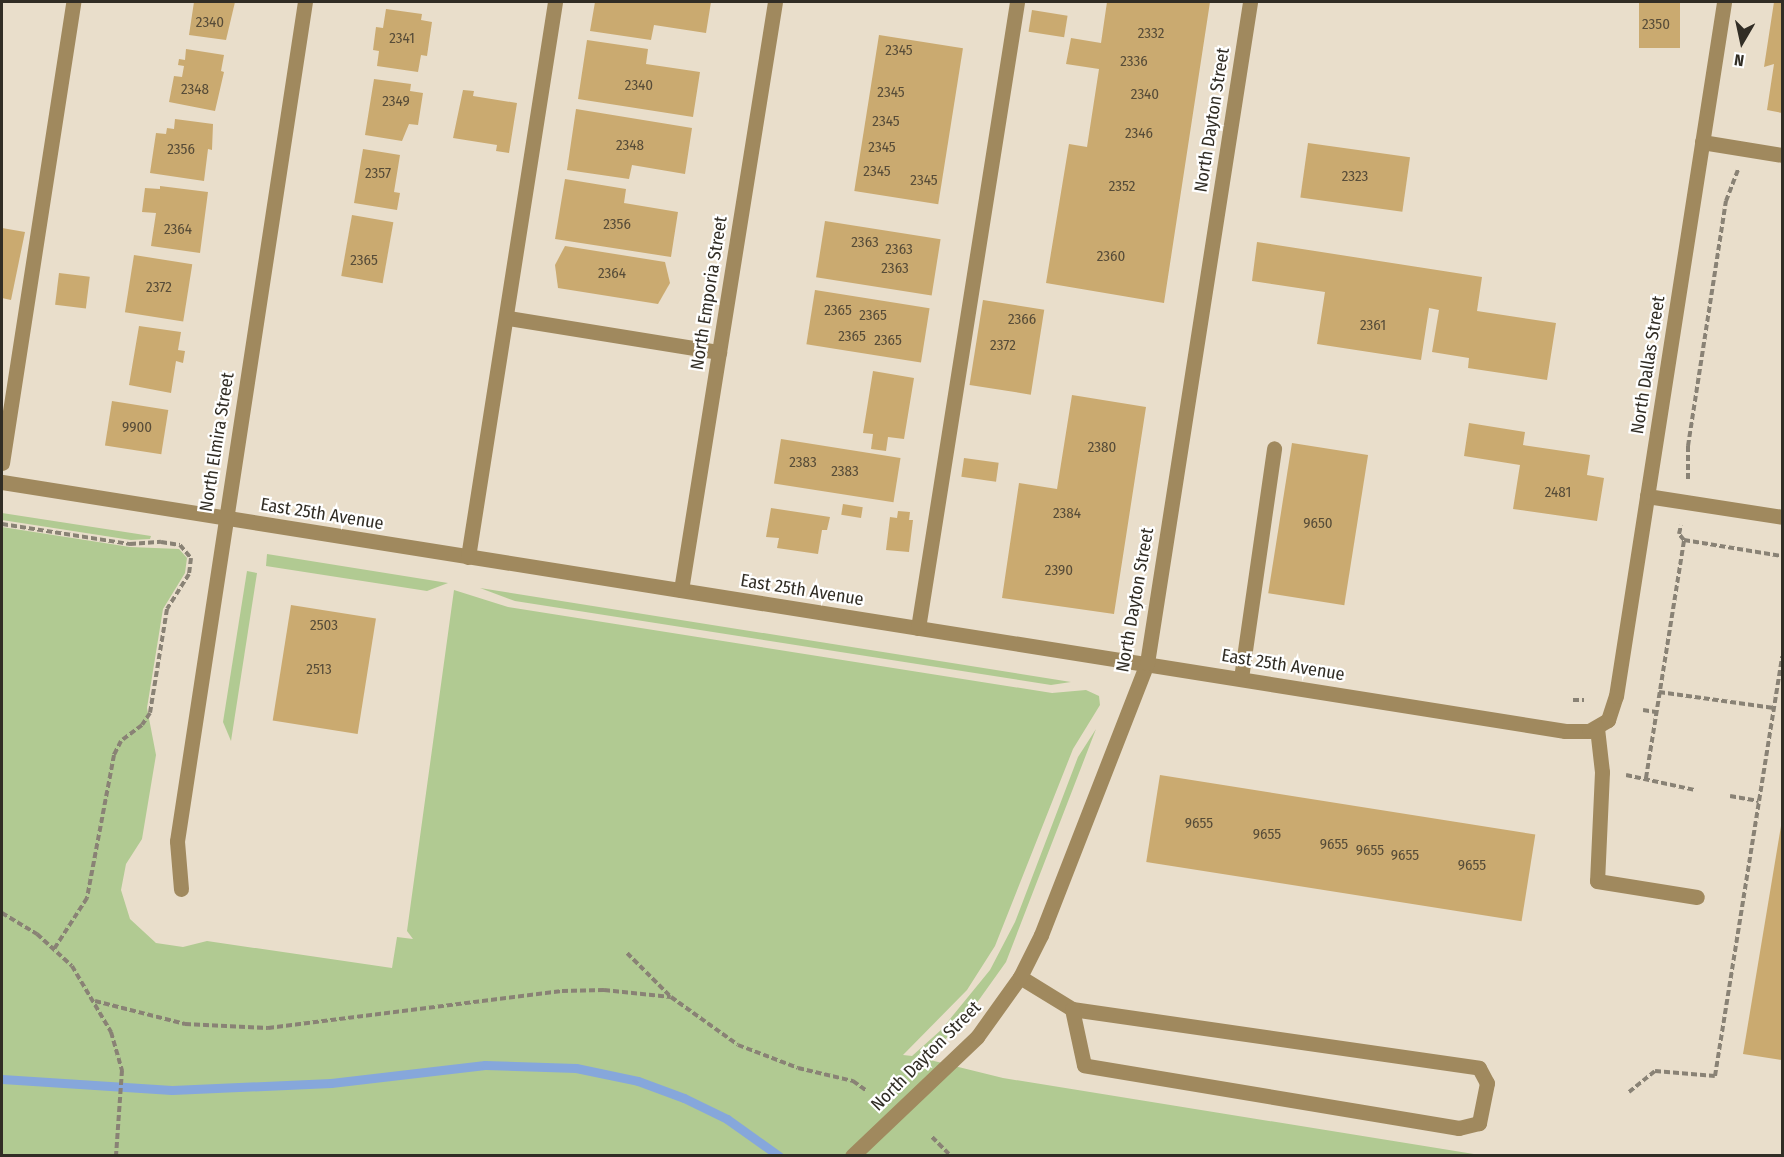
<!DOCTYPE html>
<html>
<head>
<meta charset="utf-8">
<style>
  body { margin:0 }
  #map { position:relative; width:1784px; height:1157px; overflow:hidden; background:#e9decb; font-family:"Fira Sans Condensed",sans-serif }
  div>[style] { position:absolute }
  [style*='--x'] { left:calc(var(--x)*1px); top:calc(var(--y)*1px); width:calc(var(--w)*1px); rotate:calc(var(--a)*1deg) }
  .green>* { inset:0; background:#b1ca92 }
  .stream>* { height:9px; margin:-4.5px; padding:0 4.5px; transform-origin:4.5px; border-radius:4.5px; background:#86a7db }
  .building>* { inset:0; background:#caaa70; transform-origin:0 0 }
  .path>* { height:4px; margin-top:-2px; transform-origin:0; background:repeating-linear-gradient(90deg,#898275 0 6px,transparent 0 9px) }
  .minor>* { height:15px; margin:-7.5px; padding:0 7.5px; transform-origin:7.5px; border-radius:7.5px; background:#a0895e }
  span { translate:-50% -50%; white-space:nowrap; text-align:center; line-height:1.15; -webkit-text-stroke:4.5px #fff; paint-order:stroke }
  .number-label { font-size:15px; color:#574c38 }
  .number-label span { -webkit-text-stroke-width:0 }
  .street-label { font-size:18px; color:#312d25 }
  .frame { position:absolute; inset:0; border:3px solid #312d25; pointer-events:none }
  .north { position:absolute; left:1712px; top:12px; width:60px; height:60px; -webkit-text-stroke:4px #fff; paint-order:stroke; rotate:189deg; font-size:16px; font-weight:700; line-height:24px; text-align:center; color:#312d25 }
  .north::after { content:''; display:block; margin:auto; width:21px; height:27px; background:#312d25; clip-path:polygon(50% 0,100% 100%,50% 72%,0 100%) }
</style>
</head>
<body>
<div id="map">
  <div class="green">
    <i style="clip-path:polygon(2px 513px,151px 536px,150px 539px,131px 540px,2px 520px)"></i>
    <i style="clip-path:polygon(2px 527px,130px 547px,179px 549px,187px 558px,185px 573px,163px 609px,147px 708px,156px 755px,142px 839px,126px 864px,121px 890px,130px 919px,156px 943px,183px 947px,207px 941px,392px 968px,397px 937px,413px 939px,407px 931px,454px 590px,508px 607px,1052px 693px,1086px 690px,1099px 696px,1100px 705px,1073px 749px,995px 946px,967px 990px,903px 1055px,912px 1056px,941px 1030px,990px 970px,1015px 922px,1078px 757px,1096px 729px,1006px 962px,966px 1018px,926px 1059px,1003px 1078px,1480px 1155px,2px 1155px)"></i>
    <i style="clip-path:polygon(267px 554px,448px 583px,427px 591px,266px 566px)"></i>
    <i style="clip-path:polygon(247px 571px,257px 573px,231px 741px,223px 722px)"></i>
    <i style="clip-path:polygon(480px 588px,1071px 682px,1051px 685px,515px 601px)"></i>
  </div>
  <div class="stream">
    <i style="--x:2;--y:1079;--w:170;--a:3.7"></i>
    <i style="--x:172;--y:1090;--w:159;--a:-2.5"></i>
    <i style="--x:331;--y:1083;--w:155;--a:-6.7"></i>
    <i style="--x:485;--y:1065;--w:91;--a:1.9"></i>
    <i style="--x:576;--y:1068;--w:63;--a:11.8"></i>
    <i style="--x:638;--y:1081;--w:49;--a:20.3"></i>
    <i style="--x:684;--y:1098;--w:48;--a:26"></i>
    <i style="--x:727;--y:1119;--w:64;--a:35.4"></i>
  </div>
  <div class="building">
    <i style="clip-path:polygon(194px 2px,235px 2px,226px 40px,189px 35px)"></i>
    <i style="clip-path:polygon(595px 2px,711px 2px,706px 33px,654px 25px,651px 40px,590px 31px)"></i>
    <i style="clip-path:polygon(1107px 2px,1210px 2px,1164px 303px,1046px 283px,1069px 144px,1087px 147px,1099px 69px,1066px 64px,1071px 38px,1101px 43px)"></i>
    <i style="left:1639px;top:2px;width:41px;height:46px"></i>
    <i style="clip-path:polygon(1774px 2px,1782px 2px,1782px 113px,1767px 110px,1774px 64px,1764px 67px)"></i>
    <i style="clip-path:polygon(386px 9px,422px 14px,421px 20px,432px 22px,427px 56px,421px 55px,418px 72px,377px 66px,379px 51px,373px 50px,376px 27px,383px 28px)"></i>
    <i style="left:1032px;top:10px;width:36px;height:22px;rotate:9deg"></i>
    <i style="left:879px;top:35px;width:85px;height:158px;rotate:9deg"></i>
    <i style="clip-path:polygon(587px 40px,648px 49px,646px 64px,700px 72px,693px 117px,578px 99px)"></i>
    <i style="clip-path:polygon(186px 49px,224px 55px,221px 71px,224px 72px,215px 111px,169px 102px,174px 76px,182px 77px,184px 66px,178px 65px,179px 59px,185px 60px)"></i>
    <i style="clip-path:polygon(374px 79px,411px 84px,410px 91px,423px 93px,418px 125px,409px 124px,402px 141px,365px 135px)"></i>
    <i style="clip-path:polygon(463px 90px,474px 91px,473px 96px,517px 103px,509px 153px,496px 151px,497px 145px,453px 138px)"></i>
    <i style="clip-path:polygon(576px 109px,692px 128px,685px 174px,632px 165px,629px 179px,567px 170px)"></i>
    <i style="clip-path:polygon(175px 119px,213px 124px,212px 150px,208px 149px,204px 181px,150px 173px,156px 133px,166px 134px,167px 128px,174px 129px)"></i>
    <i style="left:1308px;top:143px;width:103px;height:55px;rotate:8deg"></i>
    <i style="clip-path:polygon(363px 149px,400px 155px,394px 192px,400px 193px,397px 210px,354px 203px)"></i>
    <i style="clip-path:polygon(565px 179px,626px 189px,624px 203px,678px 212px,671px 257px,555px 239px)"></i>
    <i style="clip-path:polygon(160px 186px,208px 192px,200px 253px,151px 246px,156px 213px,142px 212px,145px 188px,160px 189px)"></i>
    <i style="left:352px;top:215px;width:42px;height:62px;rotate:10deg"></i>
    <i style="left:825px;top:221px;width:117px;height:57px;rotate:9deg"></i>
    <i style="clip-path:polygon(2px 228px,25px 232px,11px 300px,2px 298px)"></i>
    <i style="clip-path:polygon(1257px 242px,1482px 277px,1477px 311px,1556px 323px,1547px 380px,1468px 368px,1469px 358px,1432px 352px,1439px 310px,1429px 308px,1421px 360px,1317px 344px,1325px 292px,1252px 281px)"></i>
    <i style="clip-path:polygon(565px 246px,665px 262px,670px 283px,658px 304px,558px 288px,555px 265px)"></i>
    <i style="left:134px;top:255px;width:59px;height:58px;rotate:9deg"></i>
    <i style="left:59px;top:273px;width:31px;height:32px;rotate:7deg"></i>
    <i style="left:815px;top:290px;width:116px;height:55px;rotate:9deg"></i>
    <i style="left:983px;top:300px;width:62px;height:86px;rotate:9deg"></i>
    <i style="clip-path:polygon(139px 326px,181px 332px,178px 350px,185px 351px,183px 363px,176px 361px,171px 393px,129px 385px)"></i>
    <i style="clip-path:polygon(873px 371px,914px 378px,904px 439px,888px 437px,886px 451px,871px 449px,873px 434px,863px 433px)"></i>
    <i style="clip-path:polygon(1072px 395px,1146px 407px,1114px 614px,1002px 598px,1019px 483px,1057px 489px)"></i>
    <i style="left:112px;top:401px;width:57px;height:45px;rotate:9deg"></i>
    <i style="clip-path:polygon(1469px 423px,1525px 432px,1523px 445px,1590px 455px,1587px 475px,1604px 478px,1597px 521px,1513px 509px,1520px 465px,1464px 456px)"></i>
    <i style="left:781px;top:439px;width:121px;height:45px;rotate:9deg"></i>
    <i style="left:1292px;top:443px;width:77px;height:152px;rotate:9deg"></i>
    <i style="left:964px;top:458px;width:35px;height:19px;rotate:8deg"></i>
    <i style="left:843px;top:504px;width:20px;height:11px;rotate:9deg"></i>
    <i style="clip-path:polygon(771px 508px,830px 517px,827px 530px,822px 530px,818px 554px,777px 548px,779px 538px,766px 537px)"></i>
    <i style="clip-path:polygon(898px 511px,910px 512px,909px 520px,913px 520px,909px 552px,886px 550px,890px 517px,897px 518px)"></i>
    <i style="left:291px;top:605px;width:86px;height:117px;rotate:9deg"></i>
    <i style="left:1160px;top:775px;width:380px;height:88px;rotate:9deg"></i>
    <i style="clip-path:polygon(1782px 820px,1782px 1060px,1743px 1054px)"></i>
  </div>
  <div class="path">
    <i style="--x:1688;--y:479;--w:33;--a:-90"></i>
    <i style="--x:1688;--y:446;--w:248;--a:-81.2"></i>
    <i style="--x:1726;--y:201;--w:34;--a:-69"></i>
    <i style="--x:2;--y:524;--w:130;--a:8.9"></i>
    <i style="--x:130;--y:544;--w:31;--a:-4"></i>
    <i style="--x:161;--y:542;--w:19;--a:9"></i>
    <i style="--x:180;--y:545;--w:17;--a:50"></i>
    <i style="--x:191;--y:558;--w:16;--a:97"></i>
    <i style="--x:189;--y:574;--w:41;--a:122.2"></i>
    <i style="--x:167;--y:609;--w:105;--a:99.3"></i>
    <i style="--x:150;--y:713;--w:14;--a:124"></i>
    <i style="--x:142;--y:725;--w:26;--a:143"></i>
    <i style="--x:121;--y:741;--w:16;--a:117"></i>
    <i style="--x:114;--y:755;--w:146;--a:100.7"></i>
    <i style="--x:87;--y:898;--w:61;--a:122.9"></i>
    <i style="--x:1684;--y:540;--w:99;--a:9.3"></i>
    <i style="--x:1659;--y:692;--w:116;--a:7.9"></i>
    <i style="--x:1573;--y:700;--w:11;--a:0"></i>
    <i style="--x:1643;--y:710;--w:13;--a:9"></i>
    <i style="--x:1626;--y:775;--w:71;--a:12.3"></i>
    <i style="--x:1646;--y:778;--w:241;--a:-80.9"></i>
    <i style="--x:1684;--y:540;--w:8;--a:-130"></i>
    <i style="--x:1679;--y:534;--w:9;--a:-77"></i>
    <i style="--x:1730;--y:796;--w:29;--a:10"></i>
    <i style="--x:2;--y:913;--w:41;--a:31"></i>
    <i style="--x:37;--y:934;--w:47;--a:42.4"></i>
    <i style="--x:72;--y:966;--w:77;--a:59.4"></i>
    <i style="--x:111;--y:1032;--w:40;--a:74"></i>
    <i style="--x:122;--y:1070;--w:86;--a:94"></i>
    <i style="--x:627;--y:953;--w:62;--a:45"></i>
    <i style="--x:671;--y:997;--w:82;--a:35.6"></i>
    <i style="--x:738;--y:1045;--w:64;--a:21"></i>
    <i style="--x:798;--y:1068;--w:57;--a:13.3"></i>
    <i style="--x:853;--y:1081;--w:17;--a:36"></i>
    <i style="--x:95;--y:1001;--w:93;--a:14.3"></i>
    <i style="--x:185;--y:1024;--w:83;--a:2.8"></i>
    <i style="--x:268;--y:1028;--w:296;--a:-7.2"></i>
    <i style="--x:562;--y:991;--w:42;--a:-1.4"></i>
    <i style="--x:604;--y:990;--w:67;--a:6"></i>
    <i style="--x:1629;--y:1092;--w:33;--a:-39"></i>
    <i style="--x:1655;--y:1071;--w:60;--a:4.8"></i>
    <i style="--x:1715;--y:1076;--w:425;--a:-80.9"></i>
    <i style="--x:932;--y:1137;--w:27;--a:45"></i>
  </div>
  <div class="minor">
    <i style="--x:1702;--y:142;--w:81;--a:9.2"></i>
    <i style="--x:508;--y:318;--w:214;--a:9.2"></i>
    <i style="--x:2;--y:463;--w:466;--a:-81.2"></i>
    <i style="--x:2;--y:482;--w:1583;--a:9.05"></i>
    <i style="--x:1565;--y:731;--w:24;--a:0"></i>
    <i style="--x:1589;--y:731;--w:22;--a:-30"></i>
    <i style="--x:1608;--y:720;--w:25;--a:-72"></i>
    <i style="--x:1616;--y:696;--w:702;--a:-81.15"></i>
    <i style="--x:1647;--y:496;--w:137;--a:8.8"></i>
    <i style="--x:468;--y:557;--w:562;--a:-81.09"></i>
    <i style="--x:681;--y:590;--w:595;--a:-80.92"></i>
    <i style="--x:918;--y:628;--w:634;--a:-81.01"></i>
    <i style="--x:1241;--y:678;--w:232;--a:-81.8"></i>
    <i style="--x:1597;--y:728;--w:44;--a:83.5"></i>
    <i style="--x:1602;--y:772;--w:109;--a:92.6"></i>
    <i style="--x:1597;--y:881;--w:101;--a:9.1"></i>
    <i style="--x:181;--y:889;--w:48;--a:-94.8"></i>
    <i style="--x:177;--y:841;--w:849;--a:-81.33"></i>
    <i style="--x:1020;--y:977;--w:61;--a:31.6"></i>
    <i style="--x:1072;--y:1009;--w:411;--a:8.2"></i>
    <i style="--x:1479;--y:1068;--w:17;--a:62"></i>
    <i style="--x:1487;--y:1083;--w:41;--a:101.3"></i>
    <i style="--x:1479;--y:1123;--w:21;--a:166"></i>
    <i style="--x:1459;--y:1128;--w:380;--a:-170.5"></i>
    <i style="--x:1084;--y:1065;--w:57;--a:-102.1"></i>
    <i style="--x:852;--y:1156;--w:173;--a:-43.6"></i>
    <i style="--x:977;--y:1037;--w:74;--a:-54.4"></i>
    <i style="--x:1020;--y:977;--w:47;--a:-63.4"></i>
    <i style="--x:1041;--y:935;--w:292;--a:-68.7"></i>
    <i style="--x:1147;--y:663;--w:669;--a:-81.14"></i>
  </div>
  <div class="number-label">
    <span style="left:210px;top:23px">2340</span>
    <span style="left:1656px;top:25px">2350</span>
    <span style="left:1151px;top:34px">2332</span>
    <span style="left:402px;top:39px">2341</span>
    <span style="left:899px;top:51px">2345</span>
    <span style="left:1134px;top:62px">2336</span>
    <span style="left:639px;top:86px">2340</span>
    <span style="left:195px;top:90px">2348</span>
    <span style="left:891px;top:93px">2345</span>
    <span style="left:1145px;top:95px">2340</span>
    <span style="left:396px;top:102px">2349</span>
    <span style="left:886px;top:122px">2345</span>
    <span style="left:1139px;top:134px">2346</span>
    <span style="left:630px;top:146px">2348</span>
    <span style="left:882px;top:148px">2345</span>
    <span style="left:181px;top:150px">2356</span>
    <span style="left:877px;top:172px">2345</span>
    <span style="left:378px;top:174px">2357</span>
    <span style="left:1355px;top:177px">2323</span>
    <span style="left:924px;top:181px">2345</span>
    <span style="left:1122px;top:187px">2352</span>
    <span style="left:617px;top:225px">2356</span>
    <span style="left:178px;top:230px">2364</span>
    <span style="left:865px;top:243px">2363</span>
    <span style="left:899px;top:250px">2363</span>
    <span style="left:1111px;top:257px">2360</span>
    <span style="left:364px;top:261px">2365</span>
    <span style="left:895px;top:269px">2363</span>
    <span style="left:612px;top:274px">2364</span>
    <span style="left:159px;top:288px">2372</span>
    <span style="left:838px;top:311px">2365</span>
    <span style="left:873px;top:316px">2365</span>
    <span style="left:1022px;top:320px">2366</span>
    <span style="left:1373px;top:326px">2361</span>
    <span style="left:852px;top:337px">2365</span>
    <span style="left:888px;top:341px">2365</span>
    <span style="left:1003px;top:346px">2372</span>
    <span style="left:137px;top:428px">9900</span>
    <span style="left:1102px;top:448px">2380</span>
    <span style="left:803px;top:463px">2383</span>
    <span style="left:845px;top:472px">2383</span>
    <span style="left:1558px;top:493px">2481</span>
    <span style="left:1067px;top:514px">2384</span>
    <span style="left:1318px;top:524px">9650</span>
    <span style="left:1059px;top:571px">2390</span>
    <span style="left:324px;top:626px">2503</span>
    <span style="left:319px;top:670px">2513</span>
    <span style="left:1199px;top:824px">9655</span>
    <span style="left:1267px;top:835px">9655</span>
    <span style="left:1334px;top:845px">9655</span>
    <span style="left:1370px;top:851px">9655</span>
    <span style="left:1405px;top:856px">9655</span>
    <span style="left:1472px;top:866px">9655</span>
  </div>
  <div class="street-label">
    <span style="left:1212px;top:120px;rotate:-81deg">North Dayton Street</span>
    <span style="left:709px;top:293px;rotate:-81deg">North Emporia Street</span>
    <span style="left:1648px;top:365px;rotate:-81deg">North Dallas Street</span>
    <span style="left:217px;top:442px;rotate:-81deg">North Elmira Street</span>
    <span style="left:322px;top:514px;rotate:9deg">East 25th Avenue</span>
    <span style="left:802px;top:590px;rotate:9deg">East 25th Avenue</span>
    <span style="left:1135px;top:600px;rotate:-80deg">North Dayton Street</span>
    <span style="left:1283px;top:665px;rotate:9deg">East 25th Avenue</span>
    <span style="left:926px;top:1056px;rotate:-45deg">North Dayton Street</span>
  </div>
  <div class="frame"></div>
  <div class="north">N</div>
</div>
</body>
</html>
